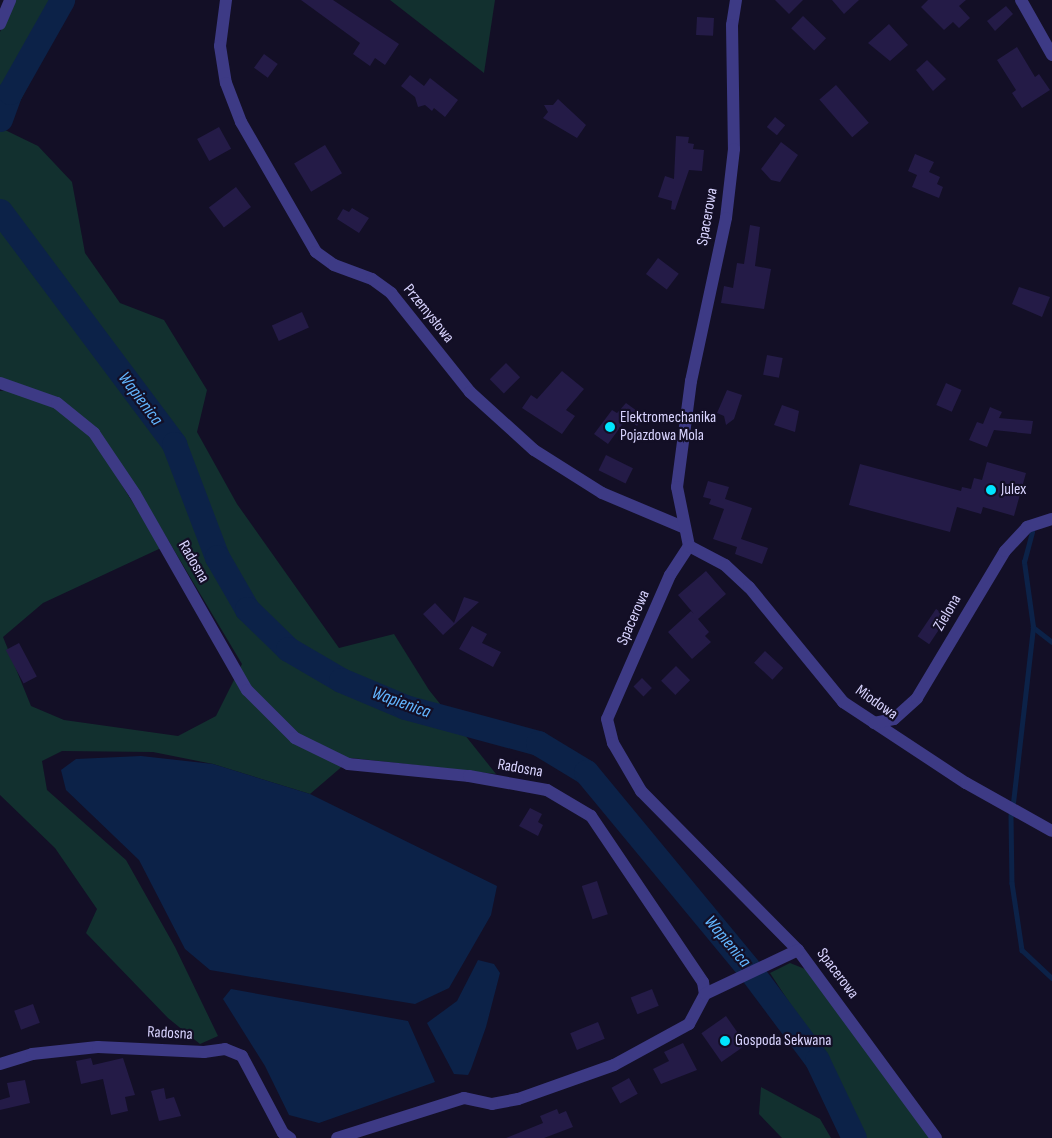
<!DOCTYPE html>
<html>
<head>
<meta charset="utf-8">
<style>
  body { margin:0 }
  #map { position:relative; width:1052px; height:1138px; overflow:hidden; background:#130f26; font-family:"Sofia Sans Condensed",sans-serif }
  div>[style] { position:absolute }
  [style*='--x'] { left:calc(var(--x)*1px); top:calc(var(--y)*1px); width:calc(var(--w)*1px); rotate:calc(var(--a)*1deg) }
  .green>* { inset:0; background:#12302f }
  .water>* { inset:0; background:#0c2248 }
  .stream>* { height:4.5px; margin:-2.25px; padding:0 2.25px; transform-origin:2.25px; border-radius:2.25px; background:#0c2248 }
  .river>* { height:25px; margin:-12.5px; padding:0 12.5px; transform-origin:12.5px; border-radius:12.5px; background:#0c2248 }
  .building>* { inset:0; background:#241b47; transform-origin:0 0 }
  .street>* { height:12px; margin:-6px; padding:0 6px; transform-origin:6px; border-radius:6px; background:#3d3a85 }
  .dots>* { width:14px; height:14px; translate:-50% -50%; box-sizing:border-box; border:2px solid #130f26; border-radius:50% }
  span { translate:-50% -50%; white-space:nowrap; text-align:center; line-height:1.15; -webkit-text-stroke:4.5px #130f26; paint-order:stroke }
  .street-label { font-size:16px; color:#d9d4ff }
  .poi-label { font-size:16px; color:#d9d4ff }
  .left { translate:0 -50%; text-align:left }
  .water-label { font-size:18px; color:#62b6ff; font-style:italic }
</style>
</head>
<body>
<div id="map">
  <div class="green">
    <i style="clip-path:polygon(14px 0,73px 0,5px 130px,38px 146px,72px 182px,85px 253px,120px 303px,164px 320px,207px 390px,197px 432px,237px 504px,339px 648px,394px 634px,429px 690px,496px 774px,352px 758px,310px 794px,213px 764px,153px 752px,62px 751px,42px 761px,47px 790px,126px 860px,175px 947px,218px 1036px,200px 1044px,168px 1018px,86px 933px,97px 909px,55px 848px,0 795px,0 391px,8px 390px,55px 407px,92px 437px,161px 548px,43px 603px,3px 637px,31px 706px,64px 720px,178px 736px,216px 716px,242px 664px,140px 493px,98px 432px,60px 400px,0 378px,0 32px)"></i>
    <i style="clip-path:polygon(390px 0,495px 0,484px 73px)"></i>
    <i style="clip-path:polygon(790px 963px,810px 971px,930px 1138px,865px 1138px,833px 1069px,770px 973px)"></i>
    <i style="clip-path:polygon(761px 1087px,820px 1119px,831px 1138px,782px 1138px,759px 1114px)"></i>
  </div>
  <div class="water">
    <i style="clip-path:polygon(141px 756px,213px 764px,310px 794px,497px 886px,491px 915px,449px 988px,415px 1004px,210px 970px,185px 949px,139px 860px,66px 790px,61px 770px,76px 759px)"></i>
    <i style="clip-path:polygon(478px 960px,494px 964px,500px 973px,486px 1027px,471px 1069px,468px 1075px,454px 1074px,427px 1023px,457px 1001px)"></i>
    <i style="clip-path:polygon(231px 989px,408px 1021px,435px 1082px,319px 1123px,289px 1115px,265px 1066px,223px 999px)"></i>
  </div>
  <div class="stream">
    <i style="--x:1033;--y:627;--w:24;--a:38"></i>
    <i style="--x:1013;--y:803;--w:177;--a:-83.5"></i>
    <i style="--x:1033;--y:627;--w:66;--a:-97.9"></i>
    <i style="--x:1024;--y:562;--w:31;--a:-75"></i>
    <i style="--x:1011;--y:815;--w:68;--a:89.2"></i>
    <i style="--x:1012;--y:883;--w:68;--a:81.5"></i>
    <i style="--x:1022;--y:950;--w:41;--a:43"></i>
  </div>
  <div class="river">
    <i style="--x:0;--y:119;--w:29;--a:-70"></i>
    <i style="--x:10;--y:92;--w:106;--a:-60.5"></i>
    <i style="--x:0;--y:211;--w:291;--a:53.2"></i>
    <i style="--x:174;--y:444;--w:121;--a:69.2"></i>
    <i style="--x:217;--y:557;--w:60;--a:60"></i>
    <i style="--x:247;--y:609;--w:57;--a:44.3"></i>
    <i style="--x:288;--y:649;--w:61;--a:30.3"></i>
    <i style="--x:341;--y:680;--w:69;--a:22.9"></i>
    <i style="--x:405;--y:707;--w:138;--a:15.1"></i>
    <i style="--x:538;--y:743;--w:56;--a:31.1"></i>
    <i style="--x:586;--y:772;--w:262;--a:50.4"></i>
    <i style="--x:753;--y:974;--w:107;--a:53.3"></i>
    <i style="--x:817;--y:1060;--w:86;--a:64.6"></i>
  </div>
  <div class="building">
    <i style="clip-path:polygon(301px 0,333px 0,399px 44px,385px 65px,375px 58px,370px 66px,353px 54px,360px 43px)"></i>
    <i style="clip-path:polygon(775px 0,803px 0,789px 14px)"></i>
    <i style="clip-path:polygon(832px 0,859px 0,844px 14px)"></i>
    <i style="clip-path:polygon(928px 0,966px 0,959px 6px,970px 18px,959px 28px,953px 22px,944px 30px,921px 7px)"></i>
    <i style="clip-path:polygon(1006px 6px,1013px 14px,995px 31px,987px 21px)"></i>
    <i style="left:803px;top:16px;width:32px;height:17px;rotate:44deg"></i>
    <i style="left:697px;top:17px;width:17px;height:18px;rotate:3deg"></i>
    <i style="clip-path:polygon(889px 24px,908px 45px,890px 61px,868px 43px)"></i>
    <i style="clip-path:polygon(1017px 47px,1035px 77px,1039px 74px,1050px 90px,1022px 108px,1012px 93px,1016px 90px,997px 60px)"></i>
    <i style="left:264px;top:54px;width:17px;height:17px;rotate:36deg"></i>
    <i style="clip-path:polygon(927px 60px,946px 79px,933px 91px,916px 70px)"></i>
    <i style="clip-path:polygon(410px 75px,424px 86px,430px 78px,458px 100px,445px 117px,434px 108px,432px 111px,425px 105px,418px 107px,415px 97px,401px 86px)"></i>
    <i style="left:836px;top:85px;width:50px;height:22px;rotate:49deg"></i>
    <i style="clip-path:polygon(558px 99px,586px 125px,577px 138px,543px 118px,548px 112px,544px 105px,553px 105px)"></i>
    <i style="left:775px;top:117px;width:13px;height:13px;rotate:39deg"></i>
    <i style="left:219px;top:127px;width:25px;height:25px;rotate:61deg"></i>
    <i style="clip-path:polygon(676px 136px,689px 137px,688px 143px,694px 144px,693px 149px,704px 150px,702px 171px,689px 170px,675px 210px,671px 209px,672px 201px,658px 197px,665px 176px,674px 179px)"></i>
    <i style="clip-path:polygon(781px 142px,798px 155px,780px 182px,771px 180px,761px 169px)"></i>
    <i style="left:325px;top:145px;width:33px;height:36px;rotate:59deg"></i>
    <i style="clip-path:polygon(915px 154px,934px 162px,929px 172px,940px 177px,937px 184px,943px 187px,939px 198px,912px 187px,917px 175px,908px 171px)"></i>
    <i style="left:236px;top:187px;width:25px;height:34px;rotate:53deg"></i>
    <i style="clip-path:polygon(352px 208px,369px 218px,359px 233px,337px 219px,343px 209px,349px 212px)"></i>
    <i style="clip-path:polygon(750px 225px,760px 227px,755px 266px,771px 269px,764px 309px,721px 303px,724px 286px,733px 288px,737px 263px,744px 264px)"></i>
    <i style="left:658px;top:258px;width:26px;height:20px;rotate:37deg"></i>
    <i style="clip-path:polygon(1019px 287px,1050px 297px,1042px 317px,1012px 304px)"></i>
    <i style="left:302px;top:312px;width:17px;height:33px;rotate:66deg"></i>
    <i style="left:767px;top:355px;width:16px;height:20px;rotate:11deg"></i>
    <i style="left:506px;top:363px;width:20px;height:23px;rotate:45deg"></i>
    <i style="clip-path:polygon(562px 371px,584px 389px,566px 410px,575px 416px,562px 434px,522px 408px,531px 395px,537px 399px)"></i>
    <i style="left:946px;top:383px;width:17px;height:24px;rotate:24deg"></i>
    <i style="clip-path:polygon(727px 390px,742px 395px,734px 419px,726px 425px,724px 416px,717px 413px)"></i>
    <i style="clip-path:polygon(626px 403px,644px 416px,637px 426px,627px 418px,608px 444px,594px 434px,612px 410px,617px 413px)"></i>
    <i style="clip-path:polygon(782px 405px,799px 411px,795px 432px,774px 425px)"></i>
    <i style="clip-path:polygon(990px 407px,1002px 412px,999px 418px,1033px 421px,1031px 434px,994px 430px,987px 447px,969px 440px,977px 422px,983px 424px)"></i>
    <i style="left:606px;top:455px;width:30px;height:17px;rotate:26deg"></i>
    <i style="clip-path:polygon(987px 462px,1026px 473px,1014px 516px,983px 507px,981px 514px,957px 507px,950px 532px,849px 505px,860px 464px,961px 491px,962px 487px,971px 489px,974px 478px,982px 480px)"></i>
    <i style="clip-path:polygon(708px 481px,729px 487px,725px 499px,752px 508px,741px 539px,768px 548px,762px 564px,735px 554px,737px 547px,713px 539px,724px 509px,709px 504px,711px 499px,703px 497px)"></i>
    <i style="clip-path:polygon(706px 571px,726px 594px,698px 619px,709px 632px,705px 636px,711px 642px,692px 659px,668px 632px,691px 611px,694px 614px,678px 595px)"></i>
    <i style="clip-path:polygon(464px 597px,479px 602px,443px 635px,423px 614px,435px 603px,454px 623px)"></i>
    <i style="left:936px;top:609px;width:14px;height:33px;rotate:34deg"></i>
    <i style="clip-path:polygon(472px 626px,487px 634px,482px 643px,501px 652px,493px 667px,459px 649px)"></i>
    <i style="left:19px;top:643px;width:38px;height:15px;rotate:62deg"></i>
    <i style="left:765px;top:651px;width:25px;height:16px;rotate:43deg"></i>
    <i style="left:676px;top:666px;width:20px;height:21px;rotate:45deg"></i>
    <i style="left:642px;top:678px;width:14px;height:12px;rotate:45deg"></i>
    <i style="clip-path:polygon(530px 808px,542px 814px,538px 822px,543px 825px,538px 836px,519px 826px)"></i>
    <i style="left:597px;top:881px;width:35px;height:16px;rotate:72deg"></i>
    <i style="left:652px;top:989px;width:18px;height:23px;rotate:68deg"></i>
    <i style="left:33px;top:1004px;width:20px;height:20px;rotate:70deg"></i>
    <i style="left:726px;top:1016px;width:35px;height:30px;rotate:55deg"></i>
    <i style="left:598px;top:1022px;width:18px;height:30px;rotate:68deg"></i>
    <i style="clip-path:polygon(683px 1043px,697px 1070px,661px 1084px,653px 1069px,669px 1061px,664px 1052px)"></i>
    <i style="clip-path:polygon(91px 1058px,93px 1065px,123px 1058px,135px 1095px,125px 1097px,128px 1111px,111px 1115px,103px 1079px,81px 1084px,76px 1061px)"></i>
    <i style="left:629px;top:1078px;width:18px;height:20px;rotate:61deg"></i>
    <i style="clip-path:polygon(25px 1080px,30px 1103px,0 1110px,0 1100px,10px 1097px,7px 1083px)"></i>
    <i style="clip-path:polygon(164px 1088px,166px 1099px,174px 1097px,181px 1116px,159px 1121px,151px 1091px)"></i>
    <i style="clip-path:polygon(557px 1109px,559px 1114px,566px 1111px,573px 1127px,544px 1138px,506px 1138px,543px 1123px,540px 1116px)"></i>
  </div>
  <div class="street">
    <i style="--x:226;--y:0;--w:46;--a:97.4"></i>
    <i style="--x:220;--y:46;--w:37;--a:81"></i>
    <i style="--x:226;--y:83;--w:42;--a:69"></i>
    <i style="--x:241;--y:122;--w:150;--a:60"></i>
    <i style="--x:316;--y:252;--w:22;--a:36"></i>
    <i style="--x:334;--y:265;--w:40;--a:20.2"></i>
    <i style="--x:372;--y:279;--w:24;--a:36"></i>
    <i style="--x:391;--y:293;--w:127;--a:51.4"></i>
    <i style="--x:470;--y:392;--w:86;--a:42.2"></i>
    <i style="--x:534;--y:450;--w:80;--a:32.3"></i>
    <i style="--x:602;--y:493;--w:88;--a:22.8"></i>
    <i style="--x:736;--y:0;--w:25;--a:99"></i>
    <i style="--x:732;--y:25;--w:124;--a:89.1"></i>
    <i style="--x:734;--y:149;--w:69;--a:96.6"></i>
    <i style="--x:726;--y:218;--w:167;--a:102.1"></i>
    <i style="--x:691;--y:381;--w:107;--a:97.5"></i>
    <i style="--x:677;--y:487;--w:60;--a:78.5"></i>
    <i style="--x:689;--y:546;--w:35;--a:123"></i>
    <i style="--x:670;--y:575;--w:157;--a:113.6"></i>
    <i style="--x:607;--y:719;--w:25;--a:76"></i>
    <i style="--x:613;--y:743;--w:56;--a:59.7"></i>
    <i style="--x:641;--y:791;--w:223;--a:45.4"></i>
    <i style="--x:798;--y:950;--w:233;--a:53.7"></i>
    <i style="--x:1021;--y:0;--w:63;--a:60.6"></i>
    <i style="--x:0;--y:24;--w:26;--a:-67"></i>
    <i style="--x:0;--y:383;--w:60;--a:19.3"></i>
    <i style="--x:57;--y:403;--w:48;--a:39"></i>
    <i style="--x:94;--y:433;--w:73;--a:56.1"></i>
    <i style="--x:135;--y:494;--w:226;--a:60.3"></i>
    <i style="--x:247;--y:690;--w:68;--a:45"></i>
    <i style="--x:295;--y:738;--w:59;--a:26.1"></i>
    <i style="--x:348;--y:764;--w:122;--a:5.7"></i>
    <i style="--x:469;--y:776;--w:79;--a:10.2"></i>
    <i style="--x:547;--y:790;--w:51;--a:30.6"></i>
    <i style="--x:591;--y:816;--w:200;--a:56"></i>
    <i style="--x:703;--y:982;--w:12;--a:81"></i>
    <i style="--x:705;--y:994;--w:34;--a:118"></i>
    <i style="--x:689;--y:1024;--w:85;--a:151.3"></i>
    <i style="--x:614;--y:1065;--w:102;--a:160.5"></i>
    <i style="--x:518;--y:1099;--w:26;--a:169"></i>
    <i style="--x:492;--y:1104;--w:29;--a:-168"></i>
    <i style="--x:464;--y:1098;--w:133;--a:162.5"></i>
    <i style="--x:689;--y:546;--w:41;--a:27.8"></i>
    <i style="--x:725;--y:565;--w:33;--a:43"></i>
    <i style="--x:749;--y:587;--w:149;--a:50.7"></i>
    <i style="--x:843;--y:702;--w:147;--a:33.4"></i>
    <i style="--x:966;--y:783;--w:98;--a:29.2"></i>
    <i style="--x:874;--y:723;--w:20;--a:-11"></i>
    <i style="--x:894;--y:719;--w:31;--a:-42"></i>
    <i style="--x:917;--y:698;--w:171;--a:-59.1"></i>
    <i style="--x:1005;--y:551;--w:33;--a:-47"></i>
    <i style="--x:1027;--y:527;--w:26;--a:-18"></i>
    <i style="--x:705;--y:994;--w:103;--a:-25.3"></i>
    <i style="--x:0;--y:1064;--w:34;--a:-17"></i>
    <i style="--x:32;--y:1054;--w:66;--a:-6.1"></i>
    <i style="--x:98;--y:1047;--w:106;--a:2.7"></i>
    <i style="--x:204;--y:1052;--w:21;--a:-8"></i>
    <i style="--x:225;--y:1049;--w:18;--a:22"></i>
    <i style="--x:242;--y:1056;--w:87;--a:62"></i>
    <i style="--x:283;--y:1133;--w:9;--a:36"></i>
  </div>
  <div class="dots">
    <i style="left:610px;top:427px;background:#00e5ff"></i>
    <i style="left:991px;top:490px;background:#00e5ff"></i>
    <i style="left:725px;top:1041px;background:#00e5ff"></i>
  </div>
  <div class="street-label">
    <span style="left:708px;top:217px;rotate:-80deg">Spacerowa</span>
    <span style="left:428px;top:314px;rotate:51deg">Przemysłowa</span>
    <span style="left:193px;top:562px;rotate:60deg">Radosna</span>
    <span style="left:948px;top:613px;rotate:-60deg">Zielona</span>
    <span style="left:634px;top:618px;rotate:-66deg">Spacerowa</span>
    <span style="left:876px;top:703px;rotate:35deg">Miodowa</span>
    <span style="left:520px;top:769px;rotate:10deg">Radosna</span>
    <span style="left:837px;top:974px;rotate:53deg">Spacerowa</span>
    <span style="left:170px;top:1034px;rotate:3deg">Radosna</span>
  </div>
  <div class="poi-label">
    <span class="left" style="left:620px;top:427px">Elektromechanika<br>Pojazdowa Mola</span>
    <span class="left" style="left:1001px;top:490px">Julex</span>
    <span class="left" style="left:735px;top:1041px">Gospoda Sekwana</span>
  </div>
  <div class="water-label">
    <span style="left:140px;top:399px;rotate:53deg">Wapienica</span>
    <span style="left:401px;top:703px;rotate:20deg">Wapienica</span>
    <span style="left:727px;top:942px;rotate:50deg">Wapienica</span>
  </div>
</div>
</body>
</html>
